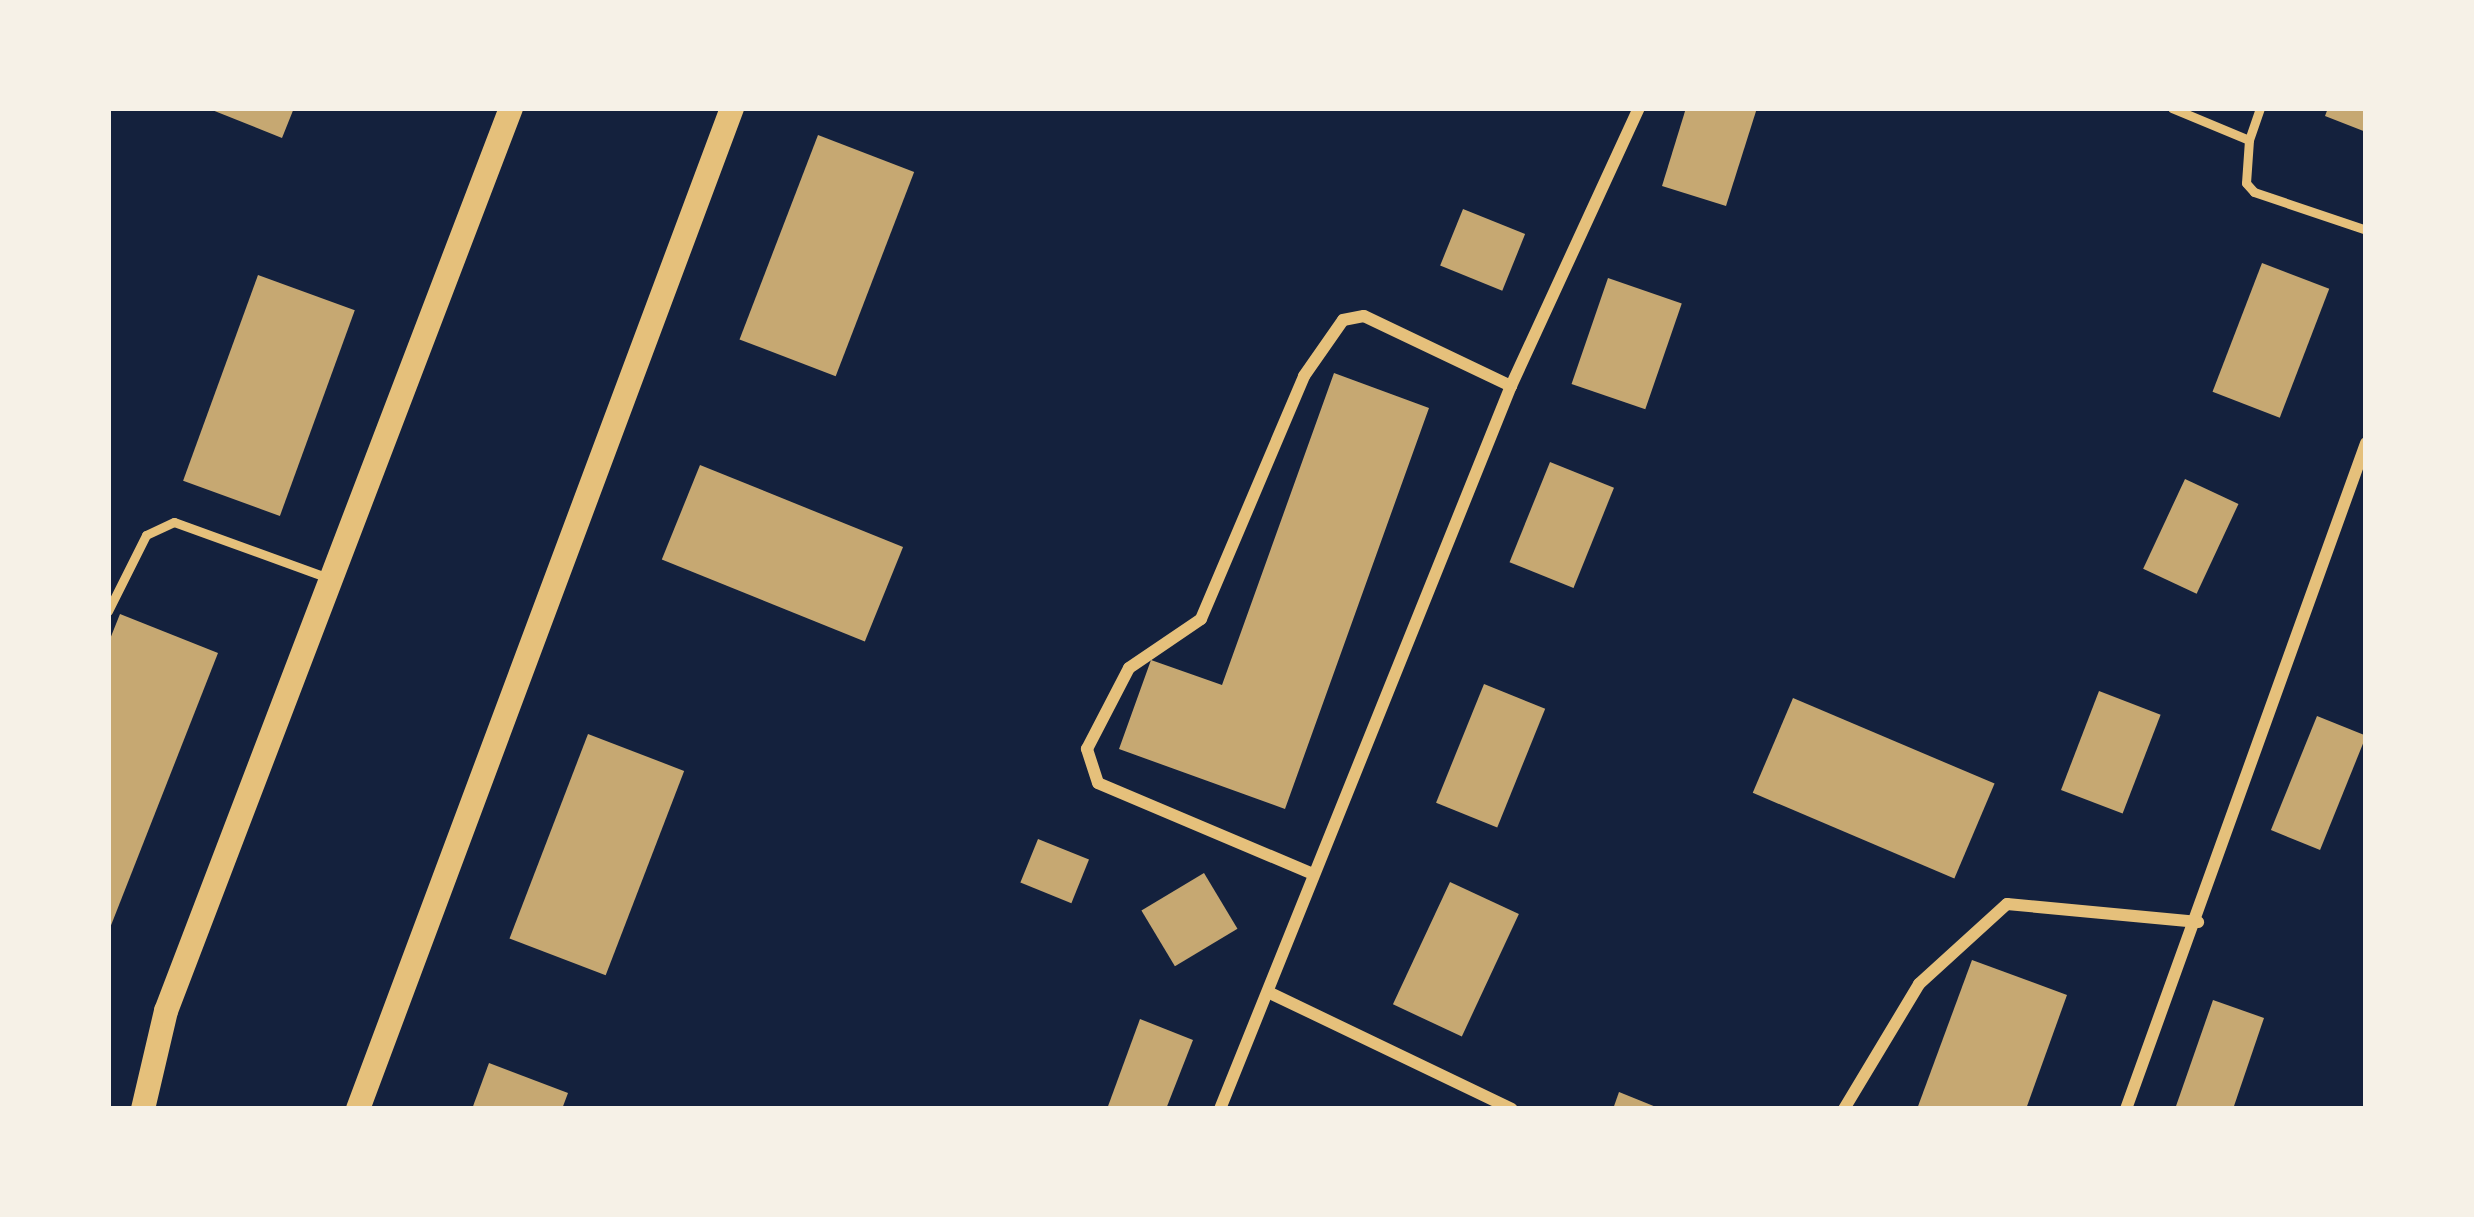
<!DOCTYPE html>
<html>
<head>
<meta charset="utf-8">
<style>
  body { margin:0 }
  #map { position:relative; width:2474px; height:1217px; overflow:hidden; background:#14213d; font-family:"PT Sans",sans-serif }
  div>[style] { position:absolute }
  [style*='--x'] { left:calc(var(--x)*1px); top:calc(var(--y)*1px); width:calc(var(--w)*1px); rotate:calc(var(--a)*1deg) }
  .building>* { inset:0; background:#c6a872; transform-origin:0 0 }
  .service>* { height:9px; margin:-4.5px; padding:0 4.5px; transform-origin:4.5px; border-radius:4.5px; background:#e5c07b }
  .minor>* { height:12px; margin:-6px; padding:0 6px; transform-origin:6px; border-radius:6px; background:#e5c07b }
  .secondary>* { height:24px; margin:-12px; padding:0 12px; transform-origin:12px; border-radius:12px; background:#e5c07b }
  span { translate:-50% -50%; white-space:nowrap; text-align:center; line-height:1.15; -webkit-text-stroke:12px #f6f1e7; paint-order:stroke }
  .frame { position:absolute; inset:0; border:111px solid #f6f1e7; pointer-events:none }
</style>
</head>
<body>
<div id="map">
  <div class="building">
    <i style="clip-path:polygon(207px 108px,294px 108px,282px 138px)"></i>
    <i style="clip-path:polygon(1686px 108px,1757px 108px,1726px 206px,1662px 186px)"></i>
    <i style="clip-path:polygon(2328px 108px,2366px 108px,2366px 132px,2325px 116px)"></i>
    <i style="left:818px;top:135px;width:103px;height:219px;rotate:21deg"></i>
    <i style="left:1463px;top:209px;width:67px;height:61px;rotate:22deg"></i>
    <i style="left:2262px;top:263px;width:72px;height:138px;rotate:21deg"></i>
    <i style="left:258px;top:275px;width:103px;height:219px;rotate:20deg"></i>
    <i style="left:1608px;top:278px;width:78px;height:112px;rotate:19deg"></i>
    <i style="clip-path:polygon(1334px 373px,1429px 408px,1285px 809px,1119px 749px,1151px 660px,1222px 685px)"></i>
    <i style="left:1550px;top:462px;width:69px;height:108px;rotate:22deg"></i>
    <i style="left:700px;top:465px;width:219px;height:102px;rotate:22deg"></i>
    <i style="left:2185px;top:479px;width:59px;height:99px;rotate:25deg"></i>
    <i style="clip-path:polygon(120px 614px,218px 653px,108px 933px,108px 644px)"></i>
    <i style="left:1484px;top:684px;width:66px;height:128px;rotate:22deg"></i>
    <i style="left:2099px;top:691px;width:66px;height:106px;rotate:21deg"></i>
    <i style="left:1793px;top:698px;width:219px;height:103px;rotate:23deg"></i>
    <i style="left:2317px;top:716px;width:53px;height:123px;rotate:22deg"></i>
    <i style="left:588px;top:734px;width:103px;height:219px;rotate:21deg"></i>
    <i style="left:1038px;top:839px;width:55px;height:47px;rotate:22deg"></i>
    <i style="left:1204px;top:873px;width:65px;height:73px;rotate:59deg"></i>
    <i style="left:1450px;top:882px;width:76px;height:135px;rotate:25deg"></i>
    <i style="clip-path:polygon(1972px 960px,2067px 995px,2026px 1109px,1917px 1109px)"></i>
    <i style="clip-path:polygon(2213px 1000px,2264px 1018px,2233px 1109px,2175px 1109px)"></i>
    <i style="clip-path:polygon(1140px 1019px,1193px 1040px,1166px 1109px,1107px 1109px)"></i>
    <i style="clip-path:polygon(489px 1063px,568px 1093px,562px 1109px,472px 1109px)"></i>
    <i style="clip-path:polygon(1619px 1092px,1661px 1109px,1613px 1109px)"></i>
  </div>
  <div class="service">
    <i style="--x:2172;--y:108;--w:83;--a:22.6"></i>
    <i style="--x:2260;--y:108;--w:34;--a:109"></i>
    <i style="--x:2249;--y:140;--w:43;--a:94"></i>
    <i style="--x:2246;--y:183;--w:12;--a:48"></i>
    <i style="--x:2254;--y:192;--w:118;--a:18.7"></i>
    <i style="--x:108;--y:611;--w:85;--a:-63.4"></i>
    <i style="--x:146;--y:535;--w:31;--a:-25"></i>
    <i style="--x:174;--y:522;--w:165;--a:19.9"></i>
  </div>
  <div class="minor">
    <i style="--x:1313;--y:874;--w:233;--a:-157.1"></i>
    <i style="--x:1098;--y:783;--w:36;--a:-108"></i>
    <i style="--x:1087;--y:749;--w:91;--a:-62.6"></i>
    <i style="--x:1129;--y:668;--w:87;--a:-34.2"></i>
    <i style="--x:1201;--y:619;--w:264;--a:-67"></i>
    <i style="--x:1304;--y:376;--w:68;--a:-55.1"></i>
    <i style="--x:1343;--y:320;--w:21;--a:-11"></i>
    <i style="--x:1364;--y:316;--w:163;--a:25.5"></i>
    <i style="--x:1270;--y:993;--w:268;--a:25.6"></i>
    <i style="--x:1220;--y:1109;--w:779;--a:-68.08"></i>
    <i style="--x:1511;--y:386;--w:306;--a:-65.3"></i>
    <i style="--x:1844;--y:1109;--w:146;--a:-59"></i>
    <i style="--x:1919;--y:984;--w:119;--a:-42.3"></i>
    <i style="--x:2007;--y:904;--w:192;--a:5.4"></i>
    <i style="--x:2126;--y:1109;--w:708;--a:-70.18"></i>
  </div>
  <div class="secondary">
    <i style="--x:143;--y:1109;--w:101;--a:-76.8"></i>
    <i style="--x:166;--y:1011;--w:967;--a:-69.09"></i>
    <i style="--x:358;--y:1109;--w:1069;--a:-69.51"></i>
  </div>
  <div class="frame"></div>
</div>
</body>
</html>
